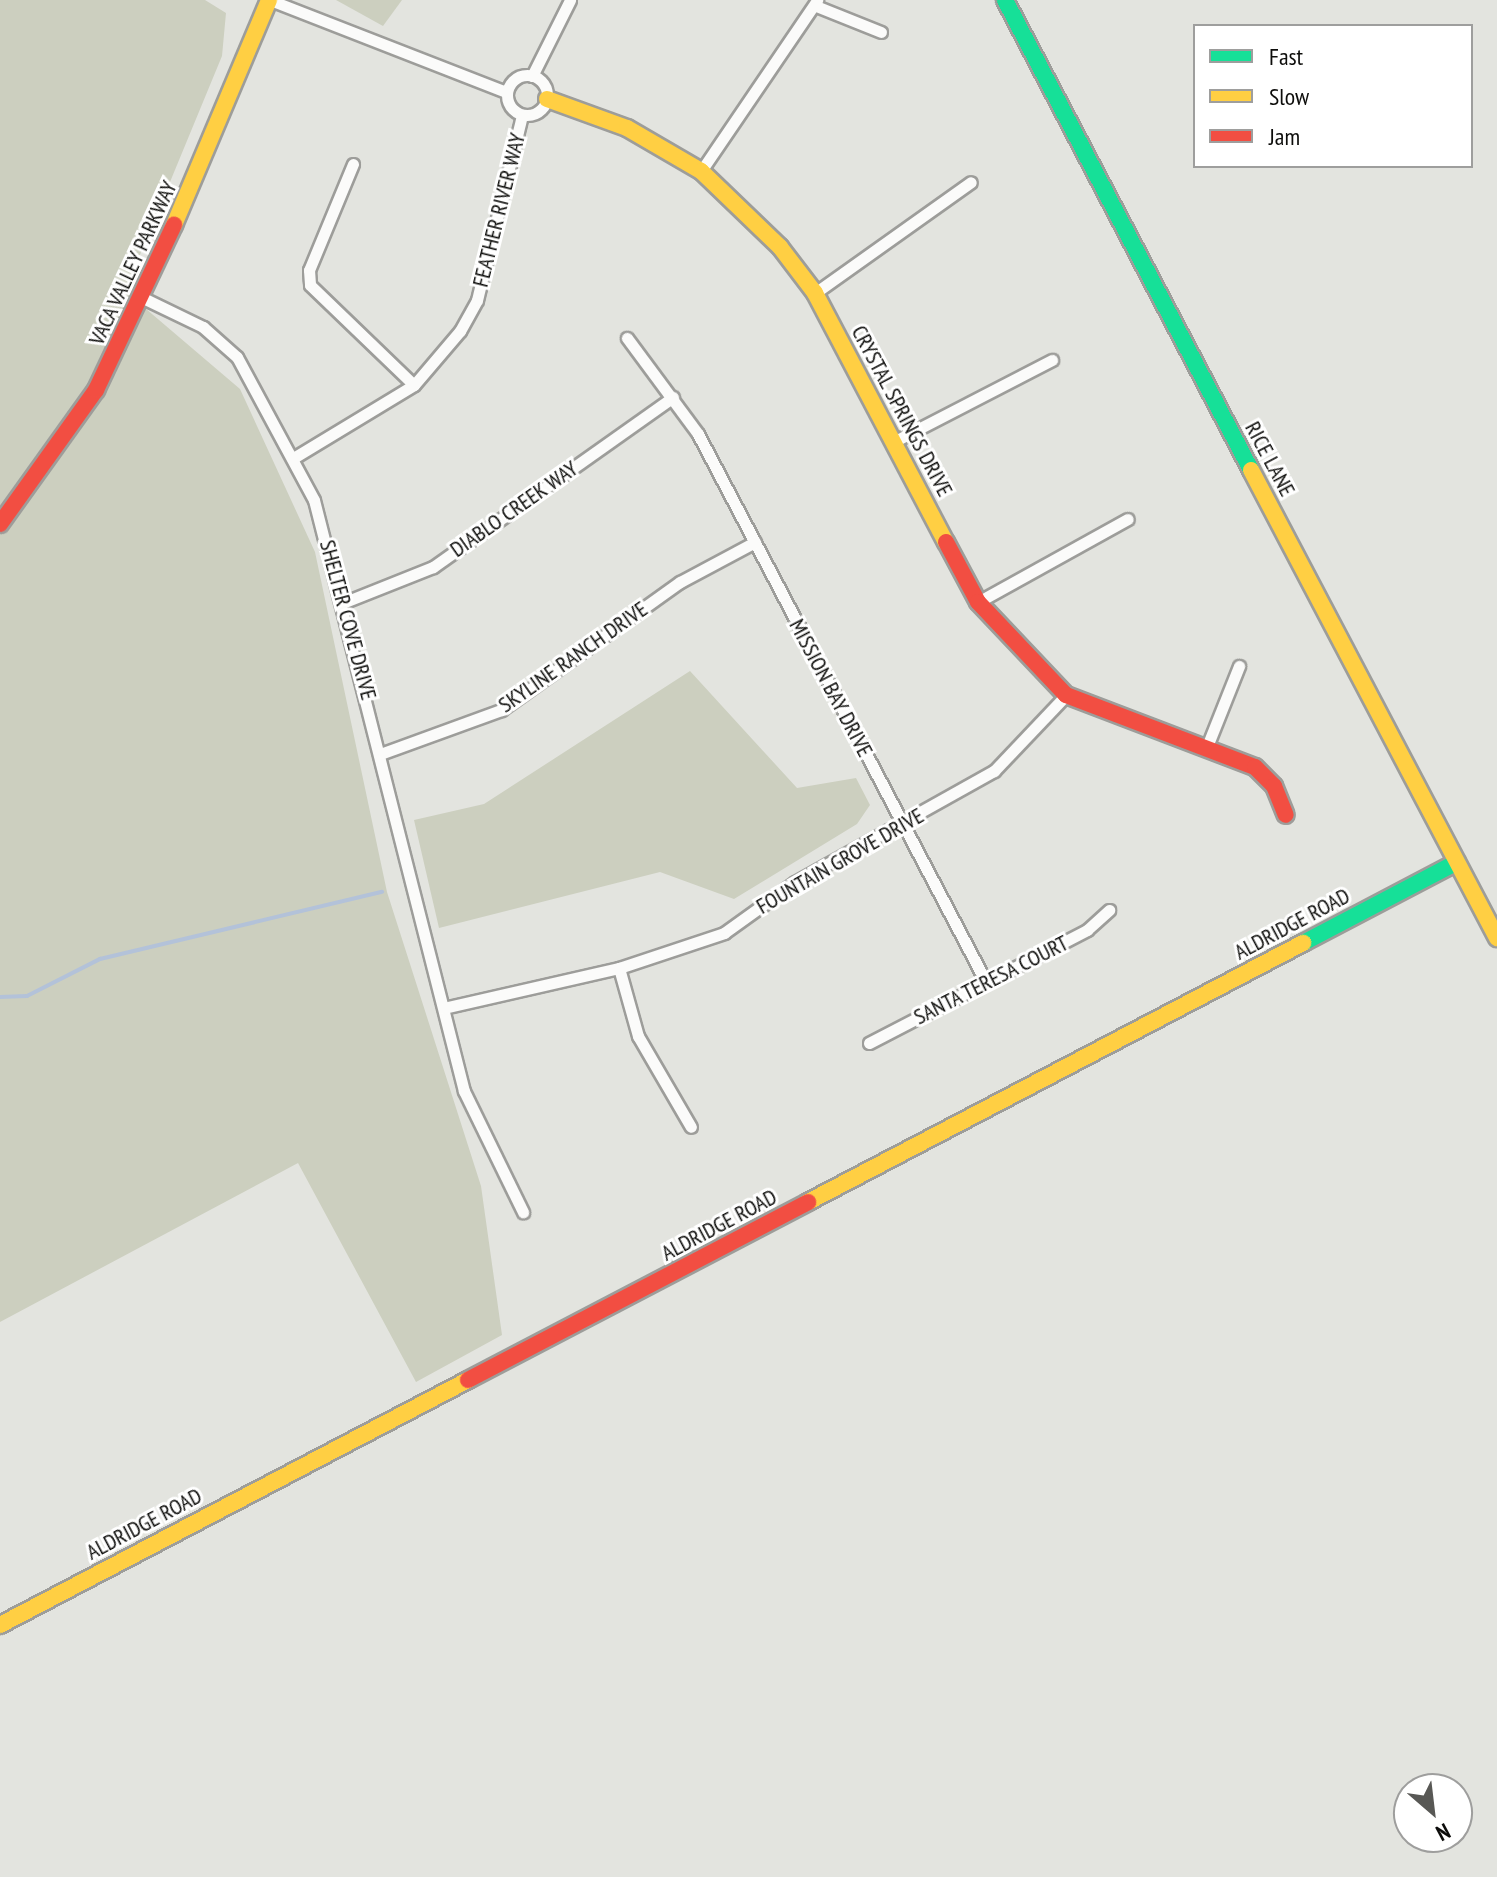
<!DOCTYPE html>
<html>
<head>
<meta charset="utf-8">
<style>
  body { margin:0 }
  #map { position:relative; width:1497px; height:1877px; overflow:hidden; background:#e3e4df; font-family:"PT Sans Narrow",sans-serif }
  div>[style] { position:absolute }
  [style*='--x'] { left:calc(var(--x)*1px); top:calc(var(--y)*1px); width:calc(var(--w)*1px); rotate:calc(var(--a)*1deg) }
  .green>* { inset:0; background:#cccfbf }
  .stream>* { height:4px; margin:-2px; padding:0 2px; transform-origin:2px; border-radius:2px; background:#b3c2d9 }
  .roads { filter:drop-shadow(2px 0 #9d9d9a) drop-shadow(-2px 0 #9d9d9a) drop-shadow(0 2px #9d9d9a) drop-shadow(0 -2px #9d9d9a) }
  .street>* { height:11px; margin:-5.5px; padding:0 5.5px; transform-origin:5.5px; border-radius:5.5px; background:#fbfbfa }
  .street>.ring { margin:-5.5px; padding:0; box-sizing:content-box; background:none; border:11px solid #fbfbfa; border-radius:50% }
  .fast>* { height:16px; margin:-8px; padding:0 8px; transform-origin:8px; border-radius:8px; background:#16e098 }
  .slow>* { height:16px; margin:-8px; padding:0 8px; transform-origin:8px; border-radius:8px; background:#ffcf43 }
  .jam>* { height:16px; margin:-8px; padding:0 8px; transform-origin:8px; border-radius:8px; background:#f24e42 }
  span { translate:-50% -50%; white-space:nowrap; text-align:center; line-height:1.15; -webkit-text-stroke:6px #fff; paint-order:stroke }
  .street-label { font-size:22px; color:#0d0d0b }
  .legend { position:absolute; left:1193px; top:24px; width:280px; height:144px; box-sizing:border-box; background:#fff; border:2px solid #9e9e9d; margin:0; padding:10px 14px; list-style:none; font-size:24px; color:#0d0d0b }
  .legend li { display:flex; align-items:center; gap:16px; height:40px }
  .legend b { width:40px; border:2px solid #9e9e9d }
  .north { position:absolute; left:1393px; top:1773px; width:80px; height:80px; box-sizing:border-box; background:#fff; border:2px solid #9e9e9d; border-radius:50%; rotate:152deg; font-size:22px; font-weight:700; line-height:32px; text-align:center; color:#0d0d0b }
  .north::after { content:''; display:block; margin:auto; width:28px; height:36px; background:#585855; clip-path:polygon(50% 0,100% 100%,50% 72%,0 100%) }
</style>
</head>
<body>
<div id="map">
  <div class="green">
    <i style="clip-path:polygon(0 0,205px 0,226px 13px,222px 56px,125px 291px,240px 389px,315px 552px,387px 892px,481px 1186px,502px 1335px,416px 1382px,298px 1163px,0 1322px)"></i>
    <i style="clip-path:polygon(336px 0,402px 0,383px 26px)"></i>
    <i style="clip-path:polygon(690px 671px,797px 788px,856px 778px,870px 805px,857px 824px,734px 899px,660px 872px,439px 928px,414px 820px,484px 804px)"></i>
  </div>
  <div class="stream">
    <i style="--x:0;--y:997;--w:27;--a:-2"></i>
    <i style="--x:27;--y:996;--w:82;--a:-26.9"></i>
    <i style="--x:100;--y:959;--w:290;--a:-13.4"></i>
  </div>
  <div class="roads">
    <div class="street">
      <i style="--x:270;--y:0;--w:253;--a:21.3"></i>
      <i style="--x:816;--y:6;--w:70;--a:21.8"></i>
      <i class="ring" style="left:507px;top:75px;width:29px;height:29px"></i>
      <i style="--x:532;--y:76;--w:85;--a:-63.4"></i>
      <i style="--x:353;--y:164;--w:115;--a:112.5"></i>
      <i style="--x:309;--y:270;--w:15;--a:86"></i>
      <i style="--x:310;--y:285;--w:144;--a:43.9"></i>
      <i style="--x:701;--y:171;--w:207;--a:-55.8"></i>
      <i style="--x:815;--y:293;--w:191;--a:-35.4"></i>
      <i style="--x:143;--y:298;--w:67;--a:25.8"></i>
      <i style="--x:203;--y:327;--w:45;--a:41.4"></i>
      <i style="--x:237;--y:357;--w:162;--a:61.7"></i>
      <i style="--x:314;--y:500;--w:610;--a:75.76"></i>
      <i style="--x:464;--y:1091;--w:135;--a:64"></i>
      <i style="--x:627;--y:338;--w:119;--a:53.5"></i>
      <i style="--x:698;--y:434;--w:619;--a:62.28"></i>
      <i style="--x:893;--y:442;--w:179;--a:-27.3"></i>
      <i style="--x:295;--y:457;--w:139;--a:-31.2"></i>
      <i style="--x:414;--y:385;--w:71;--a:-49.6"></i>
      <i style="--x:460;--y:331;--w:35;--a:-61"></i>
      <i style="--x:477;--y:300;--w:190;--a:-76.3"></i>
      <i style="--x:345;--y:602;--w:95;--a:-21.7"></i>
      <i style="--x:433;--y:567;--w:294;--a:-35.3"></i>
      <i style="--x:978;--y:602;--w:171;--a:-29"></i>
      <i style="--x:1208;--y:744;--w:84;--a:-68.3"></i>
      <i style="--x:383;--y:753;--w:126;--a:-20"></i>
      <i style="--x:501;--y:710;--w:220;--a:-35.6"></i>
      <i style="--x:680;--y:582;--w:85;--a:-28.1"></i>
      <i style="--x:619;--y:968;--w:71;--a:74.4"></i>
      <i style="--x:638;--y:1036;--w:105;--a:59.8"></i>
      <i style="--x:444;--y:1008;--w:180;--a:-12.9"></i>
      <i style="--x:619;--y:968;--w:111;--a:-18.4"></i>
      <i style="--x:724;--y:933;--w:87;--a:-35.7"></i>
      <i style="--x:795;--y:882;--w:228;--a:-29.2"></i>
      <i style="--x:994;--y:771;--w:105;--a:-46.5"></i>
      <i style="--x:869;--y:1043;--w:246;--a:-27.4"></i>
      <i style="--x:1087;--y:930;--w:30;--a:-42"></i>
    </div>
    <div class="fast">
      <i style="--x:1005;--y:0;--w:530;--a:62.37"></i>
      <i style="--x:1303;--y:943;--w:174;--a:-27.7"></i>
    </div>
    <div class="slow">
      <i style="--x:547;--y:99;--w:85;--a:19.9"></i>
      <i style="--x:627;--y:128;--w:86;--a:30.2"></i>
      <i style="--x:701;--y:171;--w:110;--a:43.9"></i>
      <i style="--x:780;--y:247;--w:58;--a:52.7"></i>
      <i style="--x:815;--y:293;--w:281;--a:62.3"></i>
      <i style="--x:174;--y:225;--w:244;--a:-67.1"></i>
      <i style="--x:1251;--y:470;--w:529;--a:62.27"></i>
      <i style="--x:808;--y:1202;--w:559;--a:-27.62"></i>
      <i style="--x:0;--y:1625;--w:528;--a:-27.63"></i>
    </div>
    <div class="jam">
      <i style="--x:0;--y:524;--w:165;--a:-54.4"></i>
      <i style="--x:96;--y:390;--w:183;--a:-64.7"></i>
      <i style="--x:946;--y:542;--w:68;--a:61.9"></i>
      <i style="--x:978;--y:602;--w:128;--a:46.6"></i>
      <i style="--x:1066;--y:695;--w:202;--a:20.9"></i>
      <i style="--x:1255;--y:767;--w:27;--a:45"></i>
      <i style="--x:1274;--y:786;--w:31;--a:68"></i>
      <i style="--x:468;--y:1380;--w:384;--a:-27.6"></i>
    </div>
  </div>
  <div class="street-label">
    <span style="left:499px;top:210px;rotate:-76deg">FEATHER RIVER WAY</span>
    <span style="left:133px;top:263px;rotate:-65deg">VACA VALLEY PARKWAY</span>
    <span style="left:902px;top:411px;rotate:62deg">CRYSTAL SPRINGS DRIVE</span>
    <span style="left:1270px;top:459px;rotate:62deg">RICE LANE</span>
    <span style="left:514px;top:509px;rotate:-35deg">DIABLO CREEK WAY</span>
    <span style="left:348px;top:620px;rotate:75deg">SHELTER COVE DRIVE</span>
    <span style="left:573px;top:657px;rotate:-35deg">SKYLINE RANCH DRIVE</span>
    <span style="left:831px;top:688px;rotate:62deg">MISSION BAY DRIVE</span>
    <span style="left:840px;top:861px;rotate:-30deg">FOUNTAIN GROVE DRIVE</span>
    <span style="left:1292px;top:924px;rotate:-28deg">ALDRIDGE ROAD</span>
    <span style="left:991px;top:980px;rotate:-27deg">SANTA TERESA COURT</span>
    <span style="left:719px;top:1225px;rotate:-28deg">ALDRIDGE ROAD</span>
    <span style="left:144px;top:1524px;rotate:-28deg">ALDRIDGE ROAD</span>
  </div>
  <ul class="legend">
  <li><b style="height:10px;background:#16e098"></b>Fast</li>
  <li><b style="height:10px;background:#ffcf43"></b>Slow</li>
  <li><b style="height:10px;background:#f24e42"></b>Jam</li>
  </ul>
  <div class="north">N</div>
</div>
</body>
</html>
